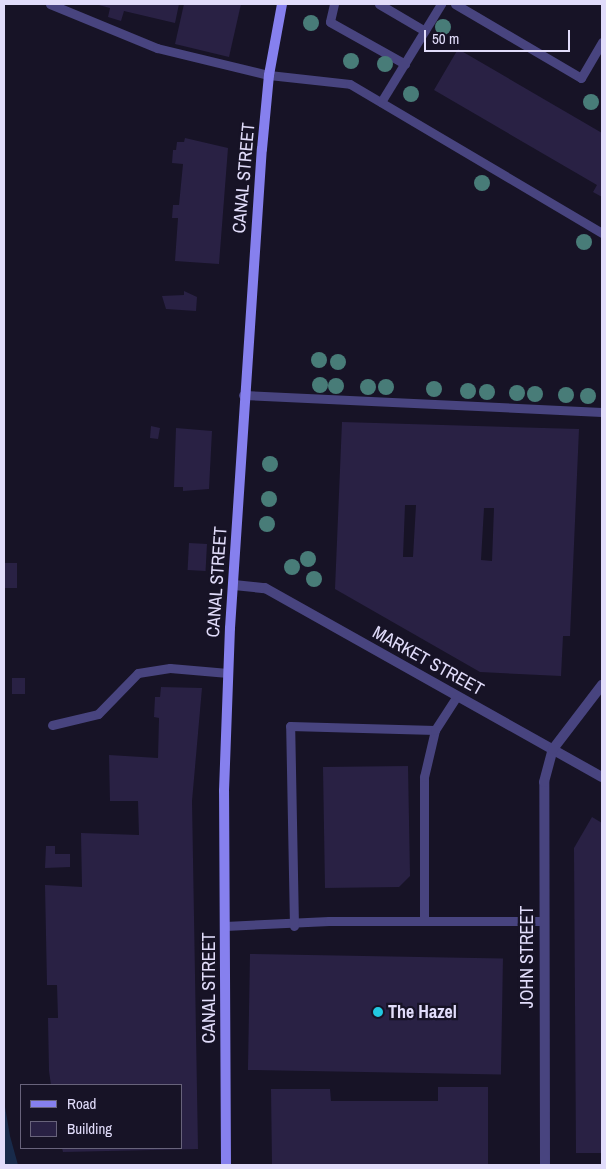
<!DOCTYPE html>
<html>
<head>
<meta charset="utf-8">
<style>
  body { margin:0 }
  #map { position:relative; width:606px; height:1169px; overflow:hidden; background:#171326; font-family:"Archivo Narrow",sans-serif }
  div>[style] { position:absolute }
  [style*='--x'] { left:calc(var(--x)*1px); top:calc(var(--y)*1px); width:calc(var(--w)*1px); rotate:calc(var(--a)*1deg) }
  .water>* { inset:0; background:#182a4a }
  .building>* { inset:0; background:#292144; transform-origin:0 0 }
  .lane>* { height:9px; margin:-4.5px; padding:0 4.5px; transform-origin:4.5px; border-radius:4.5px; background:#48447f }
  .street>* { height:10px; margin:-5px; padding:0 5px; transform-origin:5px; border-radius:5px; background:#48447f }
  .secondary>* { height:10px; margin:-5px; padding:0 5px; transform-origin:5px; border-radius:5px; background:#8680ee }
  .trees>* { width:16px; height:16px; margin:-8px; border-radius:50%; background:#487c78 }
  .dots>* { width:14px; height:14px; translate:-50% -50%; box-sizing:border-box; border:2px solid #171326; border-radius:50% }
  span { translate:-50% -50%; white-space:nowrap; text-align:center; line-height:1.15; -webkit-text-stroke:4.5px #171326; paint-order:stroke }
  .street-label { font-size:18px; color:#e1dcfa }
  .poi-label { font-size:18px; color:#e1dcfa; font-weight:700 }
  .left { translate:0 -50%; text-align:left }
  .frame { position:absolute; inset:0; border:5px solid #e1dcfa; pointer-events:none }
  .legend { position:absolute; left:20px; top:1084px; width:162px; height:65px; box-sizing:border-box; background:#171326; border:1px solid #68637b; margin:0; padding:6px 9px; list-style:none; font-size:15px; color:#e1dcfa }
  .legend li { display:flex; align-items:center; gap:10px; height:25px }
  .legend b { width:25px; border:1px solid #68637b }
  .scale { position:absolute; left:424px; top:30px; width:146px; height:22px; box-sizing:border-box; border:2px solid #e1dcfa; border-top:0; padding-left:6px; font-size:15px; line-height:18px; white-space:nowrap; color:#e1dcfa; -webkit-text-stroke:4px #171326; paint-order:stroke }
</style>
</head>
<body>
<div id="map">
  <div class="water">
    <i style="clip-path:polygon(4px 1101px,10px 1136px,18px 1165px,4px 1165px)"></i>
  </div>
  <div class="building">
    <i style="clip-path:polygon(95px 4px,179px 4px,175px 23px,124px 11px,121px 21px,108px 17px,110px 8px)"></i>
    <i style="clip-path:polygon(184px 4px,241px 4px,229px 57px,175px 44px)"></i>
    <i style="clip-path:polygon(458px 49px,602px 133px,602px 197px,593px 192px,597px 185px,434px 90px)"></i>
    <i style="clip-path:polygon(185px 138px,228px 148px,219px 264px,175px 261px,178px 218px,172px 218px,173px 205px,179px 205px,183px 164px,172px 163px,173px 150px,176px 150px,177px 142px,184px 142px)"></i>
    <i style="clip-path:polygon(184px 291px,197px 297px,196px 311px,166px 309px,162px 296px,184px 295px)"></i>
    <i style="clip-path:polygon(evenodd,342px 422px,579px 429px,570px 636px,563px 636px,561px 676px,480px 672px,335px 589px,342px 422px,405px 505px,416px 505px,413px 557px,403px 557px,405px 505px,342px 422px,484px 508px,494px 508px,492px 561px,481px 560px,484px 508px)"></i>
    <i style="clip-path:polygon(151px 426px,160px 428px,158px 439px,150px 438px)"></i>
    <i style="clip-path:polygon(176px 428px,212px 431px,209px 489px,183px 491px,183px 487px,174px 487px)"></i>
    <i style="left:189px;top:543px;width:18px;height:27px;rotate:3deg"></i>
    <i style="left:4px;top:563px;width:13px;height:25px"></i>
    <i style="left:12px;top:678px;width:13px;height:16px"></i>
    <i style="clip-path:polygon(161px 687px,202px 688px,192px 801px,198px 1149px,63px 1152px,62px 1148px,181px 1148px,181px 1085px,51px 1085px,49px 1071px,48px 1018px,58px 1018px,57px 985px,47px 985px,45px 885px,82px 887px,81px 833px,139px 835px,138px 801px,110px 801px,109px 755px,158px 758px,159px 718px,154px 717px,155px 697px,160px 697px)"></i>
    <i style="clip-path:polygon(408px 766px,410px 876px,399px 887px,325px 888px,323px 767px)"></i>
    <i style="clip-path:polygon(592px 817px,602px 823px,602px 1153px,576px 1153px,574px 848px)"></i>
    <i style="clip-path:polygon(46px 846px,55px 846px,55px 854px,70px 854px,70px 867px,45px 868px)"></i>
    <i style="left:250px;top:954px;width:253px;height:116px;rotate:1deg"></i>
    <i style="clip-path:polygon(438px 1087px,488px 1087px,488px 1165px,272px 1165px,271px 1089px,330px 1089px,331px 1101px,438px 1101px)"></i>
  </div>
  <div class="lane">
    <i style="--x:50;--y:4;--w:116;--a:22.4"></i>
    <i style="--x:157;--y:48;--w:115;--a:13.6"></i>
    <i style="--x:269;--y:75;--w:81;--a:6.3"></i>
    <i style="--x:350;--y:84;--w:293;--a:30.6"></i>
    <i style="--x:334;--y:4;--w:18;--a:103"></i>
    <i style="--x:330;--y:22;--w:86;--a:29.2"></i>
    <i style="--x:379;--y:4;--w:53;--a:30.4"></i>
    <i style="--x:455;--y:4;--w:146;--a:30.4"></i>
    <i style="--x:581;--y:78;--w:42;--a:-59.7"></i>
    <i style="--x:381;--y:102;--w:115;--a:-58.5"></i>
    <i style="--x:243;--y:395;--w:359;--a:2.7"></i>
    <i style="--x:52;--y:725;--w:47;--a:-13.4"></i>
    <i style="--x:98;--y:714;--w:57;--a:-45.7"></i>
    <i style="--x:138;--y:673;--w:32;--a:-9"></i>
    <i style="--x:170;--y:668;--w:58;--a:4.9"></i>
    <i style="--x:424;--y:921;--w:144;--a:-90"></i>
    <i style="--x:424;--y:777;--w:48;--a:-76.8"></i>
    <i style="--x:225;--y:926;--w:104;--a:-2.8"></i>
    <i style="--x:329;--y:921;--w:214;--a:0"></i>
    <i style="--x:294;--y:926;--w:200;--a:-91.1"></i>
    <i style="--x:290;--y:726;--w:145;--a:1.6"></i>
    <i style="--x:435;--y:730;--w:40;--a:-57.1"></i>
  </div>
  <div class="street">
    <i style="--x:234;--y:585;--w:31;--a:6"></i>
    <i style="--x:265;--y:588;--w:386;--a:29.3"></i>
    <i style="--x:545;--y:1165;--w:383;--a:-90.1"></i>
    <i style="--x:544;--y:782;--w:34;--a:-75"></i>
    <i style="--x:553;--y:749;--w:81;--a:-52.6"></i>
  </div>
  <div class="secondary">
    <i style="--x:226;--y:1165;--w:374;--a:-90.3"></i>
    <i style="--x:224;--y:791;--w:163;--a:-87.9"></i>
    <i style="--x:230;--y:628;--w:480;--a:-86.2"></i>
    <i style="--x:262;--y:149;--w:74;--a:-84.6"></i>
    <i style="--x:269;--y:75;--w:72;--a:-79.6"></i>
  </div>
  <div class="trees">
    <i style="left:311px;top:23px"></i>
    <i style="left:443px;top:27px"></i>
    <i style="left:351px;top:61px"></i>
    <i style="left:385px;top:64px"></i>
    <i style="left:411px;top:94px"></i>
    <i style="left:591px;top:102px"></i>
    <i style="left:482px;top:183px"></i>
    <i style="left:584px;top:242px"></i>
    <i style="left:319px;top:360px"></i>
    <i style="left:338px;top:362px"></i>
    <i style="left:320px;top:385px"></i>
    <i style="left:336px;top:386px"></i>
    <i style="left:368px;top:387px"></i>
    <i style="left:386px;top:387px"></i>
    <i style="left:434px;top:389px"></i>
    <i style="left:468px;top:391px"></i>
    <i style="left:487px;top:392px"></i>
    <i style="left:517px;top:393px"></i>
    <i style="left:535px;top:394px"></i>
    <i style="left:566px;top:395px"></i>
    <i style="left:588px;top:396px"></i>
    <i style="left:270px;top:464px"></i>
    <i style="left:269px;top:499px"></i>
    <i style="left:267px;top:524px"></i>
    <i style="left:308px;top:559px"></i>
    <i style="left:292px;top:567px"></i>
    <i style="left:314px;top:579px"></i>
  </div>
  <div class="dots">
    <i style="left:378px;top:1012px;background:#22c9e1"></i>
  </div>
  <div class="street-label">
    <span style="left:244px;top:178px;rotate:-85deg">CANAL STREET</span>
    <span style="left:217px;top:582px;rotate:-86deg">CANAL STREET</span>
    <span style="left:428px;top:661px;rotate:29deg">MARKET STREET</span>
    <span style="left:527px;top:957px;rotate:-90deg">JOHN STREET</span>
    <span style="left:209px;top:988px;rotate:-90deg">CANAL STREET</span>
  </div>
  <div class="poi-label">
    <span class="left" style="left:388px;top:1012px">The Hazel</span>
  </div>
  <div class="frame"></div>
  <ul class="legend">
  <li><b style="height:6px;background:#8680ee"></b>Road</li>
  <li><b style="height:14px;background:#292144"></b>Building</li>
  </ul>
  <div class="scale">50 m</div>
</div>
</body>
</html>
